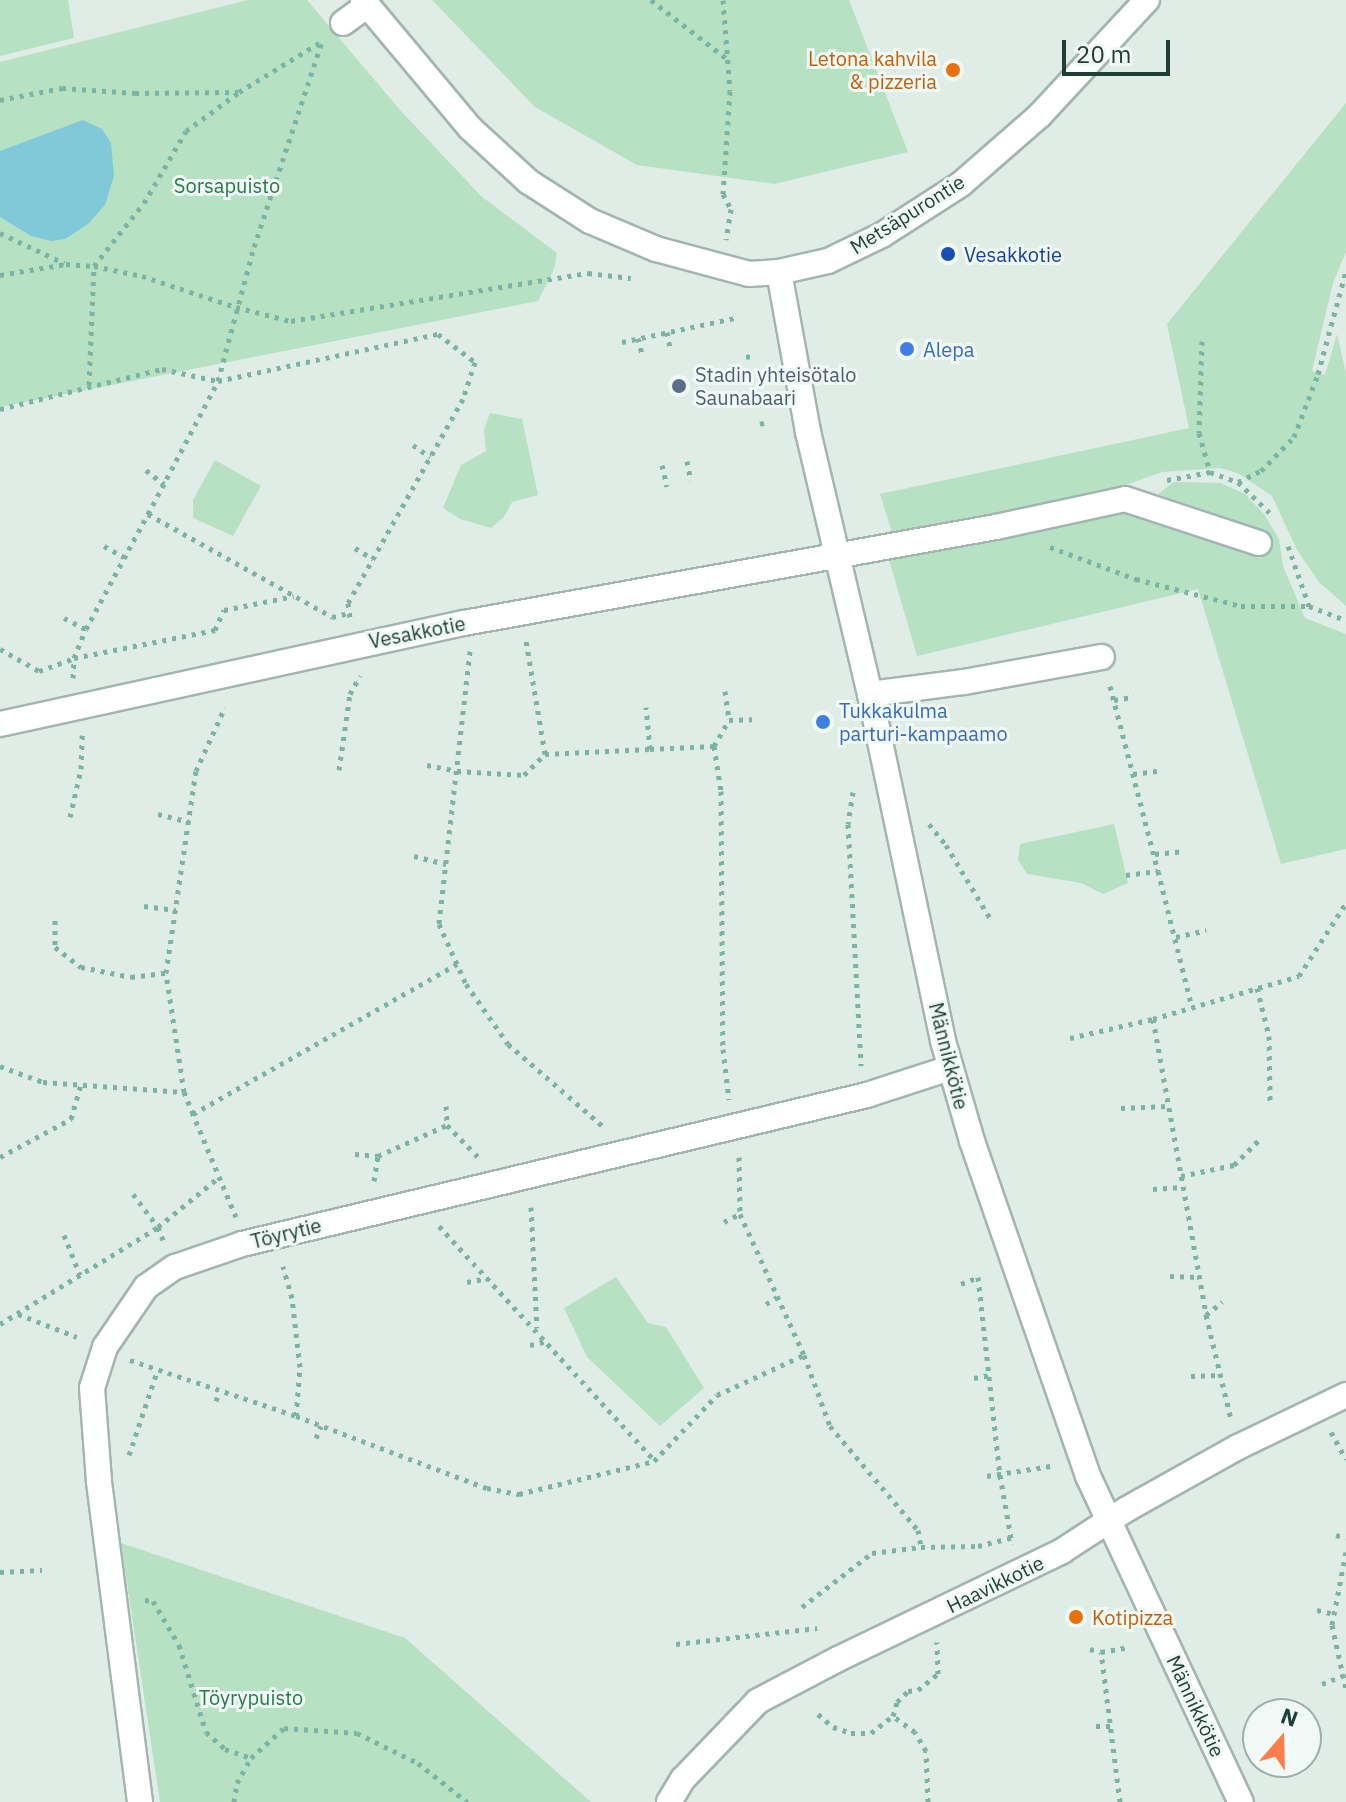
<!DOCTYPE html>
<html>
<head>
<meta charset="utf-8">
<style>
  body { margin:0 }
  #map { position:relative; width:1346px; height:1802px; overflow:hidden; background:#e0ede7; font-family:"IBM Plex Sans",sans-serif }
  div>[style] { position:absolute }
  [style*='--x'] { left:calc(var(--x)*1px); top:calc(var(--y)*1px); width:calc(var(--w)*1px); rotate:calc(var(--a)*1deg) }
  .green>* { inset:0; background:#b6e1c2 }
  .water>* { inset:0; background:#80c9d9 }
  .path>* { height:5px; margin-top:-2.5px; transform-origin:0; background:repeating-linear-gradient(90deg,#7cb4a4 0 4px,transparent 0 10px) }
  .roads { filter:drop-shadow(2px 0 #a2b5af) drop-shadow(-2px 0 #a2b5af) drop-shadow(0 2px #a2b5af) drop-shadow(0 -2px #a2b5af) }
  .minor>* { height:24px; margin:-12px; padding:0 12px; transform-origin:12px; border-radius:12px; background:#fff }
  .dots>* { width:22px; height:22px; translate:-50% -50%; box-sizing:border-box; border:4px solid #f0f9f5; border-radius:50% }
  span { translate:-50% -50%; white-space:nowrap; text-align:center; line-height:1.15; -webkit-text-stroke:6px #f0f9f5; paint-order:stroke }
  .food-label { font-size:20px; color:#c56008 }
  .right { translate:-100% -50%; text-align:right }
  .left { translate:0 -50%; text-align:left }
  .park-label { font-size:20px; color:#247b48 }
  .street-label { font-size:20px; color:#1e3f37 }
  .transit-label { font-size:20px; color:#164399 }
  .shop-label { font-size:20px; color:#366cbe }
  .service-label { font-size:20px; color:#4e5e75 }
  .north { position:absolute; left:1242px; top:1698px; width:80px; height:80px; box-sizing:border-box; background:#f0f9f5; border:2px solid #9cafa9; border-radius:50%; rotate:20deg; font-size:22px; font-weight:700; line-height:32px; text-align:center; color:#1e3f37 }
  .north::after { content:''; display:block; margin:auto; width:28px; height:36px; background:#ff7c4b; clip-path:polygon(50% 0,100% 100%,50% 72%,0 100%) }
  .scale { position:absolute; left:1062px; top:40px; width:108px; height:36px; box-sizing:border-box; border:4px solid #1e3f37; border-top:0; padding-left:10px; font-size:24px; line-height:28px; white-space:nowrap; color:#1e3f37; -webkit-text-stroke:6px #f0f9f5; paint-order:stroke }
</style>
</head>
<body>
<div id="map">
  <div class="green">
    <i style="clip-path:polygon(0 0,68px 0,74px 38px,0 56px)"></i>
    <i style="clip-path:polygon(248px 0,307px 0,400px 110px,481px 196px,557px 253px,554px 269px,538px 301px,0 407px,0 62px)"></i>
    <i style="clip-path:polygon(432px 0,849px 0,908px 152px,774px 184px,637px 165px,535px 107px)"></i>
    <i style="clip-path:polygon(1346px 103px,1346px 252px,1333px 283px,1312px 371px,1325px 375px,1337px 334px,1346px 373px,1346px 606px,1319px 582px,1297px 550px,1272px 496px,1238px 473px,1220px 468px,1162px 472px,1104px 493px,893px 536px,880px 494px,1189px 428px,1167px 324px)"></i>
    <i style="clip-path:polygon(490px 413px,522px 419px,538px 495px,512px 502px,504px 517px,491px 528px,460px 519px,443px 508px,461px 465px,486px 451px,484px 429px)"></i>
    <i style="clip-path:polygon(215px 460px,261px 486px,233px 536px,193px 518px,193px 500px)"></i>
    <i style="clip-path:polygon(1174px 482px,1221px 483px,1245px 494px,1264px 514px,1279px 539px,1283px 566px,1305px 618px,1346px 634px,1346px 849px,1281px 864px,1198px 589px,917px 656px,889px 560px,1091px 512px,1122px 511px,1254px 556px,1263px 530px,1158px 494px)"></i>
    <i style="clip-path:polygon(1114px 824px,1128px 883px,1103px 894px,1081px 883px,1027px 874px,1018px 860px,1020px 844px)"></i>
    <i style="clip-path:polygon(616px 1277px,648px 1323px,666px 1327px,704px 1388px,660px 1426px,587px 1357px,564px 1308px)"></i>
    <i style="clip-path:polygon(121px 1543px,405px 1638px,591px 1802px,160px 1802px)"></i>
  </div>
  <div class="water">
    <i style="clip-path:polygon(83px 120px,102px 129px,111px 143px,114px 176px,105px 205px,88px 224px,65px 239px,51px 241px,31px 236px,0 217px,0 151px)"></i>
  </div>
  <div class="path">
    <i style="--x:651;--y:0;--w:96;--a:37.8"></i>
    <i style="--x:723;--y:0;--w:91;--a:85.6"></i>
    <i style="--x:730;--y:91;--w:103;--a:93.9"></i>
    <i style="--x:723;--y:194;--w:17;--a:62"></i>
    <i style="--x:731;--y:209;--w:31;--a:99"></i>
    <i style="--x:0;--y:100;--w:63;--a:-11"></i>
    <i style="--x:62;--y:88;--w:73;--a:3.9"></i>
    <i style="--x:135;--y:93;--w:103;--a:-0.6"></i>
    <i style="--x:0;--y:233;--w:71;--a:25.1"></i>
    <i style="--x:0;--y:275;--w:67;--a:-9.5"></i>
    <i style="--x:66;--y:264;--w:28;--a:4"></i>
    <i style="--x:94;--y:266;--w:49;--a:11.8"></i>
    <i style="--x:142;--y:276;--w:99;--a:18.3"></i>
    <i style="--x:236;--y:307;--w:57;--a:14.3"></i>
    <i style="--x:291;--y:321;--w:301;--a:-9.2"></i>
    <i style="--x:588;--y:273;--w:43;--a:6.6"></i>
    <i style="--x:667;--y:332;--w:16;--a:79"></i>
    <i style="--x:638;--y:338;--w:16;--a:76"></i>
    <i style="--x:1202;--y:341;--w:92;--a:91.9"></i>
    <i style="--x:1199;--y:433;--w:41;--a:74.2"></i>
    <i style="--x:622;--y:342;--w:116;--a:-12"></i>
    <i style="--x:746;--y:357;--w:5;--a:-11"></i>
    <i style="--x:89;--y:385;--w:119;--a:-87.6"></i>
    <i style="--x:94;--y:266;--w:80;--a:-51.6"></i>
    <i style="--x:144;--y:203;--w:83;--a:-59.7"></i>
    <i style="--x:186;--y:131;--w:66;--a:-36.3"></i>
    <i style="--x:239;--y:92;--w:96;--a:-31.4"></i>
    <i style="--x:0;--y:409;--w:167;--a:-13.9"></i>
    <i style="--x:162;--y:369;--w:57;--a:12.1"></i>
    <i style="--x:218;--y:381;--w:139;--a:-75"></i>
    <i style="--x:254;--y:247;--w:217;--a:-71.7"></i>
    <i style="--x:760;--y:424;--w:6;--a:-18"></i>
    <i style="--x:413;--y:445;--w:21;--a:35"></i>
    <i style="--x:687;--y:461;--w:20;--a:79"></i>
    <i style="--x:662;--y:465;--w:22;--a:77"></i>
    <i style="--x:146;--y:470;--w:23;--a:38"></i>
    <i style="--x:1167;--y:480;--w:44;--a:-10.5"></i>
    <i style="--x:1210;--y:472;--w:30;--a:20"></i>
    <i style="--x:1238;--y:482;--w:49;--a:44.2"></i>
    <i style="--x:1238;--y:482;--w:25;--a:-26"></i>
    <i style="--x:1261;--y:471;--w:47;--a:-45.9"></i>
    <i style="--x:1294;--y:437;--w:67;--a:-69.1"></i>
    <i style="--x:1318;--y:374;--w:107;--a:-74.8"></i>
    <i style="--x:148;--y:514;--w:150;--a:-62.2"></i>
    <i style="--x:218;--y:381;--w:225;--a:-12.1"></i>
    <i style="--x:438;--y:334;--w:46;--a:37.1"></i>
    <i style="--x:475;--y:362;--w:39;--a:108"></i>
    <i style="--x:463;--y:399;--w:234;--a:119.4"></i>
    <i style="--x:348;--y:603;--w:15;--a:82"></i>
    <i style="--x:104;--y:546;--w:23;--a:29"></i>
    <i style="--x:1288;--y:546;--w:64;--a:70.7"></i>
    <i style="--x:1309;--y:606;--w:40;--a:21"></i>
    <i style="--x:1050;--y:547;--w:92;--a:20.4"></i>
    <i style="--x:1136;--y:579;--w:108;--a:14.4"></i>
    <i style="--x:1241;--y:606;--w:68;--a:0"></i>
    <i style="--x:355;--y:548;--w:21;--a:31"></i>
    <i style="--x:64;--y:618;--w:25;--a:27"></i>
    <i style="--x:0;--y:649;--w:45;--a:29.4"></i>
    <i style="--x:39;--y:671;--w:37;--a:-20"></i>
    <i style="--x:74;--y:658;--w:144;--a:-11.2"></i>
    <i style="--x:215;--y:630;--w:22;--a:-66"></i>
    <i style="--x:224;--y:610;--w:71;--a:-11.3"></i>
    <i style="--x:470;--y:651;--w:275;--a:96.5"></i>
    <i style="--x:439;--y:924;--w:66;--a:65.8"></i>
    <i style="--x:466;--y:984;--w:73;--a:55"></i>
    <i style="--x:508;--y:1044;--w:128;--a:40.9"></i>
    <i style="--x:73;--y:678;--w:20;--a:-87"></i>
    <i style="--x:74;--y:658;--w:31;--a:-68"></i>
    <i style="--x:86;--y:629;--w:131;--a:-61.7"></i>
    <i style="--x:148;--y:514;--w:211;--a:29.2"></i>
    <i style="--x:332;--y:617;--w:17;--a:-13"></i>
    <i style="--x:1110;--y:686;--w:191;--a:75.5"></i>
    <i style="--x:725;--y:691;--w:29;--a:82"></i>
    <i style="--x:1114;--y:700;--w:20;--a:-9"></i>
    <i style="--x:714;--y:746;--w:46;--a:81.2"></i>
    <i style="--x:721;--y:791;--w:258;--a:89.6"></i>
    <i style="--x:723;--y:1049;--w:51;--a:83.3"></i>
    <i style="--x:650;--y:749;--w:64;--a:-2.7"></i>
    <i style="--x:714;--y:746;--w:30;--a:-60"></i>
    <i style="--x:729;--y:720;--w:23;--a:-2"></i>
    <i style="--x:545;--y:754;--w:105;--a:-2.7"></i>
    <i style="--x:650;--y:749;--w:42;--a:-95.4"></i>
    <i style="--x:427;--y:765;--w:31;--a:11"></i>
    <i style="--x:457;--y:771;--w:67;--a:3.4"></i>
    <i style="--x:524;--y:775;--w:30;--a:-45"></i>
    <i style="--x:545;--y:754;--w:115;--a:-99.5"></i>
    <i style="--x:339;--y:770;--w:77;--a:-81.8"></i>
    <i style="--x:350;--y:694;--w:21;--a:-61"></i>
    <i style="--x:1133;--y:774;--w:24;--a:-7"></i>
    <i style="--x:853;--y:792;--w:32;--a:99"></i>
    <i style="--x:848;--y:824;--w:242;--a:86.9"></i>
    <i style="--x:158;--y:814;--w:32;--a:14"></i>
    <i style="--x:70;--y:817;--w:49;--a:-77.1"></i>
    <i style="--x:81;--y:769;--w:34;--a:-88"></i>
    <i style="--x:929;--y:824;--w:27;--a:51"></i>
    <i style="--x:946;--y:845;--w:87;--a:59"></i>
    <i style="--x:1155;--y:854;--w:27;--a:-6"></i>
    <i style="--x:414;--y:856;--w:33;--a:14"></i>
    <i style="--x:1126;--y:875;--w:32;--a:-7"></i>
    <i style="--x:1158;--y:871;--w:140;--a:76"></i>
    <i style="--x:144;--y:906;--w:32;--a:7"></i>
    <i style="--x:55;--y:920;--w:27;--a:90"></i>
    <i style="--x:55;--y:947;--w:33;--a:38"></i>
    <i style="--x:81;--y:967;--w:51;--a:11.3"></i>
    <i style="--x:131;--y:977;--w:35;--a:-7"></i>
    <i style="--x:1176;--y:937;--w:31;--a:-13"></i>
    <i style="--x:1257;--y:988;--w:49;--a:76"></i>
    <i style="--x:1269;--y:1036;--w:67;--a:89.1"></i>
    <i style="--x:1153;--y:1019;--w:301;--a:79.8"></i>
    <i style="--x:1206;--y:1315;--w:107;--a:76.5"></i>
    <i style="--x:1070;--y:1038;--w:85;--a:-12.9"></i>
    <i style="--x:1153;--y:1019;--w:152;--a:-16.4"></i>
    <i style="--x:1299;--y:976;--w:87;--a:-57.2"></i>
    <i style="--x:0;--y:1066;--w:46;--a:20.4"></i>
    <i style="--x:43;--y:1082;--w:141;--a:4.1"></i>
    <i style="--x:446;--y:1106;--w:19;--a:87"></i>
    <i style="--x:1121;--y:1108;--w:47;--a:-2.4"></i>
    <i style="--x:193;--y:1114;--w:24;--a:-112"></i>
    <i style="--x:184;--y:1092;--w:120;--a:-98.6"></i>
    <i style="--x:166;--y:973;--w:204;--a:-81.6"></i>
    <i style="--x:196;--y:771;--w:70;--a:-65.6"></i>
    <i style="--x:355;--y:1154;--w:23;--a:5"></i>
    <i style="--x:0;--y:1157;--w:81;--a:-28.2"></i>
    <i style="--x:71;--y:1119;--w:35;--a:-74"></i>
    <i style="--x:739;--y:1157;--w:57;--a:89"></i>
    <i style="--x:740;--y:1214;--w:155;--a:65.6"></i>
    <i style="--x:804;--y:1355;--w:76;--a:69.9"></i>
    <i style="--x:830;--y:1426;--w:136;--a:49.8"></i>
    <i style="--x:918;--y:1530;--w:17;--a:80"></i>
    <i style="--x:1181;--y:1176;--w:54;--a:-11.7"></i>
    <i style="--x:1234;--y:1165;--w:38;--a:-45"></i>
    <i style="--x:374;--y:1181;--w:25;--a:-81"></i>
    <i style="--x:378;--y:1156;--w:76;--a:-24.2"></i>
    <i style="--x:447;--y:1125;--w:45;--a:45.9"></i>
    <i style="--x:1153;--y:1189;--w:30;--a:-4"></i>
    <i style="--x:133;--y:1194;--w:41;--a:52.9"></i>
    <i style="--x:158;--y:1227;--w:79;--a:-39.3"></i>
    <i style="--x:531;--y:1207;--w:121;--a:87.2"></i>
    <i style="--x:236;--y:1217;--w:112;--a:-112.7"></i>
    <i style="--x:193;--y:1114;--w:304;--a:-29.6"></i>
    <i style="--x:724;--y:1222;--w:18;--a:-27"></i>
    <i style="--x:439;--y:1226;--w:318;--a:47.4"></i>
    <i style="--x:64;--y:1235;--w:43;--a:68.2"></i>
    <i style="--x:1170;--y:1276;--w:29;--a:2"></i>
    <i style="--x:467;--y:1282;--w:20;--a:-11"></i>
    <i style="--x:961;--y:1284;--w:18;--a:-22"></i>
    <i style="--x:978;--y:1277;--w:199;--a:83.7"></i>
    <i style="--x:1000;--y:1475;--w:70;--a:80.1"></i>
    <i style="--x:766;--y:1304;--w:13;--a:-32"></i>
    <i style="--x:18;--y:1314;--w:63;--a:21.3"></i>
    <i style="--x:1206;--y:1315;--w:21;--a:-39"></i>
    <i style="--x:0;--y:1324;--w:185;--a:-31.5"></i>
    <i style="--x:158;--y:1227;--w:14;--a:69"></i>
    <i style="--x:530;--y:1345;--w:18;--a:-13"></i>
    <i style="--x:130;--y:1360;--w:175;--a:18.6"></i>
    <i style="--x:296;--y:1416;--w:49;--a:-85.3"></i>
    <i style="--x:300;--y:1367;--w:69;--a:-96.6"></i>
    <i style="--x:292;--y:1298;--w:33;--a:-106"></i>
    <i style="--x:1191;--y:1376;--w:29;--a:-2"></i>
    <i style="--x:974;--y:1378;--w:16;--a:-11"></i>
    <i style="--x:216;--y:1401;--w:9;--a:-72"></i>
    <i style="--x:296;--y:1416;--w:204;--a:20.7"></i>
    <i style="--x:487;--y:1488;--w:33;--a:11"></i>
    <i style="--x:519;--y:1494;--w:139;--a:-13.7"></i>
    <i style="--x:654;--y:1461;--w:91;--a:-46.3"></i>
    <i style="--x:717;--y:1395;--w:96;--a:-24.7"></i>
    <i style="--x:1331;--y:1432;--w:31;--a:61"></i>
    <i style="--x:316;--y:1438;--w:13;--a:-67"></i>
    <i style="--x:129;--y:1455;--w:88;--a:-71.4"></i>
    <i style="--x:987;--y:1476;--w:64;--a:-9"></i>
    <i style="--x:1336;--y:1535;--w:10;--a:17"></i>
    <i style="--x:1346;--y:1552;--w:74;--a:100.9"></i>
    <i style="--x:1332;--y:1625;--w:66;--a:77.7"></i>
    <i style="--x:0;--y:1572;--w:42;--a:-2.7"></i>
    <i style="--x:145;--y:1600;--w:8;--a:7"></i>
    <i style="--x:153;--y:1601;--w:51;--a:59.4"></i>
    <i style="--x:179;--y:1645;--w:91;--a:72.8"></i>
    <i style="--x:206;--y:1732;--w:25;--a:42"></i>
    <i style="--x:225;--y:1749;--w:28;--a:19"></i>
    <i style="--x:802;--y:1607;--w:88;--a:-37.6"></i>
    <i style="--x:872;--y:1553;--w:49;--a:-7"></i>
    <i style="--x:921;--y:1547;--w:57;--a:-1"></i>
    <i style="--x:978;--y:1546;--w:34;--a:-14"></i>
    <i style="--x:1317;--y:1610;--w:17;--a:13"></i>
    <i style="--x:676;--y:1644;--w:142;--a:-6.5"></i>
    <i style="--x:1090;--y:1649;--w:11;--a:15"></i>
    <i style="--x:1322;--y:1684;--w:22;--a:-22"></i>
    <i style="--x:818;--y:1714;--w:20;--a:41"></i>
    <i style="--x:833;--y:1727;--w:19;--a:18"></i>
    <i style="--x:851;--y:1733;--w:20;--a:0"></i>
    <i style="--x:871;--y:1733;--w:28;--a:-38"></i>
    <i style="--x:1096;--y:1726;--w:14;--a:0"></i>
    <i style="--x:234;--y:1802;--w:19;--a:-81"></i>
    <i style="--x:237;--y:1783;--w:29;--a:-61"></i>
    <i style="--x:251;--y:1758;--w:45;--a:-42.3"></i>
    <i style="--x:284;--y:1728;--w:73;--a:3.9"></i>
    <i style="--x:357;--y:1733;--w:68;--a:26.2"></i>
    <i style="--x:418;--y:1763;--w:63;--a:38.5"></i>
    <i style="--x:928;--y:1802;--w:51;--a:-92.2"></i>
    <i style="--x:926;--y:1751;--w:22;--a:-120"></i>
    <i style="--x:915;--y:1732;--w:27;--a:-144"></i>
    <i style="--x:893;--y:1716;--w:15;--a:-74"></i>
    <i style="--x:897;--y:1702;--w:16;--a:-45"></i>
    <i style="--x:908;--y:1691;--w:10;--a:-6"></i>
    <i style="--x:918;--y:1690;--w:26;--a:-39"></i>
    <i style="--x:938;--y:1674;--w:32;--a:-92"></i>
    <i style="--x:1120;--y:1802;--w:151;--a:-97.2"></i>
    <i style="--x:1101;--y:1652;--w:29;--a:-10"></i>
  </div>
  <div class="roads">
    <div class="minor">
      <i style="--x:363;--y:0;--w:167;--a:50.1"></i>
      <i style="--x:470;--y:128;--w:80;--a:42.5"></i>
      <i style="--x:529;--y:182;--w:72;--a:32.6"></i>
      <i style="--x:590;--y:221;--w:72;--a:23"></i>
      <i style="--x:656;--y:249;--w:96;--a:15"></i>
      <i style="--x:749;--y:274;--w:30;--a:-4"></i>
      <i style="--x:779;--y:272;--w:50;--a:-12.7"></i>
      <i style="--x:828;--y:261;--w:60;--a:-25.7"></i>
      <i style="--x:882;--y:235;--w:94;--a:-32.8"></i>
      <i style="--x:961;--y:184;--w:105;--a:-41.1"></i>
      <i style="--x:1040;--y:115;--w:157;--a:-47.1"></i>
      <i style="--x:343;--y:23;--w:29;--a:-36"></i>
      <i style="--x:779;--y:272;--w:163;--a:79.7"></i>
      <i style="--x:808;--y:432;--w:269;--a:76.7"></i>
      <i style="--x:870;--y:694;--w:355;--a:78.1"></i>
      <i style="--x:943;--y:1041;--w:104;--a:73.8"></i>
      <i style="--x:972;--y:1141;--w:355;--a:70.9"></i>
      <i style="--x:1088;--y:1476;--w:360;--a:64.9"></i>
      <i style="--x:870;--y:694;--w:95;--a:-7.3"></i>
      <i style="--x:964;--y:682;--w:140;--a:-10.3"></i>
      <i style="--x:0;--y:724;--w:475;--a:-12.3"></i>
      <i style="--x:464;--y:623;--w:541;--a:-10.23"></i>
      <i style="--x:996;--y:527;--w:132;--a:-12.2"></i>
      <i style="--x:1125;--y:499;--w:141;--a:18.2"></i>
      <i style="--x:140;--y:1802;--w:324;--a:-97.3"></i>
      <i style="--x:99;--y:1481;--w:93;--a:-94.3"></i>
      <i style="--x:92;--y:1388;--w:43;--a:-72.4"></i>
      <i style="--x:105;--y:1347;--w:73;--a:-55.7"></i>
      <i style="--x:146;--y:1287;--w:35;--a:-35"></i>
      <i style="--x:175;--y:1267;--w:71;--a:-18.9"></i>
      <i style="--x:242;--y:1244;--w:643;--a:-13.41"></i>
      <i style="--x:867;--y:1095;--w:87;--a:-18"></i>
      <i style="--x:669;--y:1802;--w:27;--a:-59"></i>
      <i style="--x:683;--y:1779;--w:108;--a:-46.1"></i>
      <i style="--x:758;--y:1701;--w:90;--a:-27.7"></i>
      <i style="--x:838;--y:1659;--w:249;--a:-25.7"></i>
      <i style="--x:1062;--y:1551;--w:77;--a:-32.9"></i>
      <i style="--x:1127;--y:1509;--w:127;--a:-29.2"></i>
      <i style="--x:1238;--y:1447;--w:120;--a:-25.7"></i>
    </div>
  </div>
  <div class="dots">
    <i style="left:953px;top:70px;background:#e8710a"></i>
    <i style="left:948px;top:254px;background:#1a4fb4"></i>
    <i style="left:907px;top:349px;background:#3f7fe0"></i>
    <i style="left:679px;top:386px;background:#5c6f8a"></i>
    <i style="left:823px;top:722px;background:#3f7fe0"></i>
    <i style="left:1076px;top:1617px;background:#e8710a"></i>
  </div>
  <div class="food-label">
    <span class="right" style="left:937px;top:70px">Letona kahvila<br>&amp; pizzeria</span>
    <span class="left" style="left:1092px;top:1617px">Kotipizza</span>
  </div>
  <div class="park-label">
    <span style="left:227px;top:185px">Sorsapuisto</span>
    <span style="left:251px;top:1697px">Töyrypuisto</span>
  </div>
  <div class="street-label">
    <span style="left:907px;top:214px;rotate:-32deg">Metsäpurontie</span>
    <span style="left:417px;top:632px;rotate:-11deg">Vesakkotie</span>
    <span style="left:949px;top:1056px;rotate:76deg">Männikkötie</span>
    <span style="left:286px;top:1233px;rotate:-14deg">Töyrytie</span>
    <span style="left:995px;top:1584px;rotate:-26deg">Haavikkotie</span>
    <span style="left:1196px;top:1706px;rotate:65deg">Männikkötie</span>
  </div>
  <div class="transit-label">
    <span class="left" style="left:964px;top:254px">Vesakkotie</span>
  </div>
  <div class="shop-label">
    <span class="left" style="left:923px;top:349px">Alepa</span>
    <span class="left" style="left:839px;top:722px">Tukkakulma<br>parturi-kampaamo</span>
  </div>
  <div class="service-label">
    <span class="left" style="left:695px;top:386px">Stadin yhteisötalo<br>Saunabaari</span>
  </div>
  <div class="north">N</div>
  <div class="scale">20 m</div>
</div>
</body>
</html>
